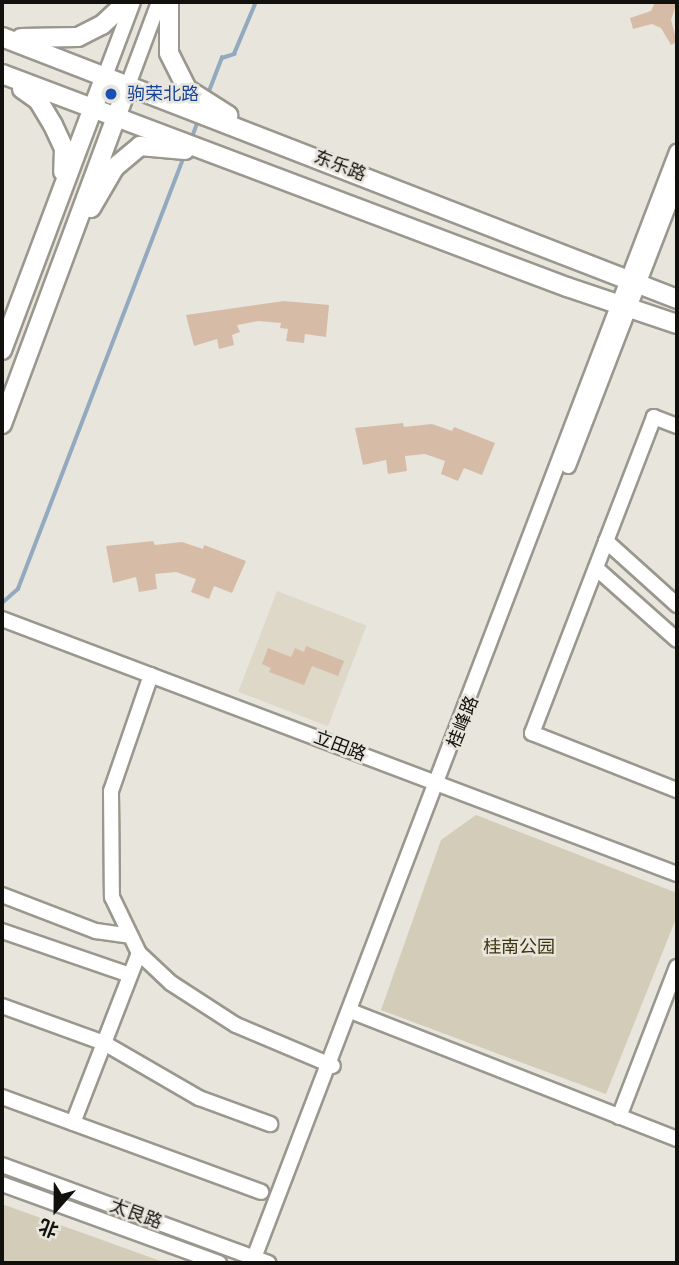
<!DOCTYPE html>
<html>
<head>
<meta charset="utf-8">
<style>
  body { margin:0 }
  #map { position:relative; width:679px; height:1265px; overflow:hidden; background:#e8e5dc; font-family:"Titillium Web","Noto Sans SC",sans-serif }
  div>[style] { position:absolute }
  [style*='--x'] { left:calc(var(--x)*1px); top:calc(var(--y)*1px); width:calc(var(--w)*1px); rotate:calc(var(--a)*1deg) }
  .built>* { inset:0; background:#ddd8c8; transform-origin:0 0 }
  .green>* { inset:0; background:#d2ccb8 }
  .stream>* { height:3.5px; margin:-1.75px; padding:0 1.75px; transform-origin:1.75px; border-radius:1.75px; background:#92a9bf }
  .building>* { inset:0; background:#d6bca7 }
  .roads { filter:drop-shadow(2px 0 #99978e) drop-shadow(-2px 0 #99978e) drop-shadow(0 2px #99978e) drop-shadow(0 -2px #99978e) }
  .minor>* { height:14px; margin:-7px; padding:0 7px; transform-origin:7px; border-radius:7px; background:#fff }
  .major>* { height:18px; margin:-9px; padding:0 9px; transform-origin:9px; border-radius:9px; background:#fff }
  .dots>* { width:19px; height:19px; translate:-50% -50%; box-sizing:border-box; border:4px solid #e8e5dc; border-radius:50% }
  span { translate:-50% -50%; white-space:nowrap; text-align:center; line-height:1.15; -webkit-text-stroke:5px #e8e5dc; paint-order:stroke }
  .transit-label { font-size:18px; color:#164399 }
  .left { translate:0 -50%; text-align:left }
  .street-label { font-size:18px; color:#11100d }
  .park-label { font-size:18px; color:#40340d }
  .frame { position:absolute; inset:0; border:4px solid #11100d; pointer-events:none }
  .north { position:absolute; left:21px; top:1174px; width:70px; height:70px; -webkit-text-stroke:5px #e8e5dc; paint-order:stroke; rotate:201deg; font-size:19px; font-weight:700; line-height:28px; text-align:center; color:#11100d }
  .north::after { content:''; display:block; margin:auto; width:24px; height:32px; background:#11100d; clip-path:polygon(50% 0,100% 100%,50% 72%,0 100%) }
</style>
</head>
<body>
<div id="map">
  <div class="built">
    <i style="left:277px;top:591px;width:96px;height:108px;rotate:21deg"></i>
  </div>
  <div class="green">
    <i style="clip-path:polygon(476px 815px,677px 893px,677px 916px,606px 1094px,381px 1010px,441px 840px)"></i>
    <i style="clip-path:polygon(2px 1204px,166px 1263px,2px 1263px)"></i>
  </div>
  <div class="stream">
    <i style="--x:208;--y:94;--w:39;--a:-69"></i>
    <i style="--x:222;--y:58;--w:13;--a:-18"></i>
    <i style="--x:234;--y:54;--w:56;--a:-67.1"></i>
    <i style="--x:191;--y:140;--w:20;--a:-70"></i>
    <i style="--x:2;--y:603;--w:21;--a:-41"></i>
    <i style="--x:18;--y:589;--w:463;--a:-69"></i>
  </div>
  <div class="building">
    <i style="clip-path:polygon(655px 2px,677px 2px,671px 20px,677px 42px,671px 45px,661px 28px,652px 24px,633px 29px,630px 18px,651px 11px)"></i>
    <i style="clip-path:polygon(284px 301px,329px 305px,326px 337px,305px 334px,304px 343px,286px 341px,288px 329px,280px 328px,281px 323px,258px 321px,237px 325px,240px 332px,232px 335px,234px 345px,219px 349px,217px 339px,194px 346px,186px 315px)"></i>
    <i style="clip-path:polygon(403px 423px,404px 427px,432px 424px,452px 431px,454px 427px,495px 443px,482px 475px,464px 468px,458px 481px,441px 474px,445px 461px,425px 454px,405px 456px,407px 471px,388px 474px,386px 460px,363px 465px,355px 428px)"></i>
    <i style="clip-path:polygon(153px 541px,155px 545px,182px 542px,203px 549px,204px 545px,246px 561px,232px 593px,214px 586px,209px 599px,191px 592px,196px 579px,176px 572px,155px 574px,157px 589px,139px 592px,136px 577px,113px 583px,106px 546px)"></i>
    <i style="clip-path:polygon(306px 646px,344px 661px,338px 676px,312px 666px,304px 685px,269px 672px,271px 668px,262px 664px,268px 648px,291px 657px,295px 648px,304px 652px)"></i>
  </div>
  <div class="roads">
    <div class="minor">
      <i style="--x:105;--y:76;--w:79;--a:-69.3"></i>
      <i style="--x:128;--y:85;--w:89;--a:-69.5"></i>
      <i style="--x:677;--y:426;--w:25;--a:-159"></i>
      <i style="--x:654;--y:417;--w:339;--a:111.1"></i>
      <i style="--x:532;--y:733;--w:156;--a:21.5"></i>
      <i style="--x:568;--y:466;--w:302;--a:-68.9"></i>
      <i style="--x:606;--y:541;--w:96;--a:42"></i>
      <i style="--x:596;--y:568;--w:108;--a:41.6"></i>
      <i style="--x:2;--y:619;--w:722;--a:20.7"></i>
      <i style="--x:151;--y:675;--w:123;--a:109"></i>
      <i style="--x:111;--y:791;--w:106;--a:89.5"></i>
      <i style="--x:112;--y:897;--w:62;--a:64.3"></i>
      <i style="--x:139;--y:953;--w:44;--a:43.2"></i>
      <i style="--x:171;--y:983;--w:77;--a:32.9"></i>
      <i style="--x:236;--y:1025;--w:105;--a:22.9"></i>
      <i style="--x:2;--y:895;--w:101;--a:21"></i>
      <i style="--x:96;--y:931;--w:34;--a:8"></i>
      <i style="--x:2;--y:931;--w:135;--a:19"></i>
      <i style="--x:2;--y:1006;--w:109;--a:19.9"></i>
      <i style="--x:104;--y:1043;--w:110;--a:30.1"></i>
      <i style="--x:199;--y:1098;--w:76;--a:20.1"></i>
      <i style="--x:353;--y:1012;--w:348;--a:21.4"></i>
      <i style="--x:2;--y:1097;--w:276;--a:20.1"></i>
      <i style="--x:619;--y:1117;--w:161;--a:-68.9"></i>
      <i style="--x:73;--y:1123;--w:182;--a:-68.8"></i>
      <i style="--x:2;--y:1165;--w:284;--a:20.2"></i>
      <i style="--x:2;--y:1184;--w:231;--a:20"></i>
      <i style="--x:252;--y:1263;--w:1190;--a:-69.07"></i>
    </div>
    <div class="major">
      <i style="--x:169;--y:2;--w:51;--a:90"></i>
      <i style="--x:169;--y:53;--w:40;--a:63.4"></i>
      <i style="--x:187;--y:89;--w:49;--a:32.4"></i>
      <i style="--x:2;--y:37;--w:724;--a:21.21"></i>
      <i style="--x:21;--y:38;--w:57;--a:-1"></i>
      <i style="--x:78;--y:37;--w:27;--a:-27"></i>
      <i style="--x:102;--y:25;--w:34;--a:-43"></i>
      <i style="--x:2;--y:74;--w:604;--a:20.66"></i>
      <i style="--x:567;--y:287;--w:116;--a:18.6"></i>
      <i style="--x:22;--y:89;--w:19;--a:35"></i>
      <i style="--x:38;--y:100;--w:29;--a:59"></i>
      <i style="--x:53;--y:125;--w:26;--a:65"></i>
      <i style="--x:64;--y:149;--w:23;--a:92"></i>
      <i style="--x:91;--y:208;--w:48;--a:-59.7"></i>
      <i style="--x:115;--y:167;--w:33;--a:-40"></i>
      <i style="--x:140;--y:146;--w:45;--a:5.1"></i>
      <i style="--x:2;--y:350;--w:293;--a:-69.4"></i>
      <i style="--x:2;--y:424;--w:362;--a:-69.6"></i>
    </div>
  </div>
  <div class="dots">
    <i style="left:111px;top:94px;background:#1a4fb4"></i>
  </div>
  <div class="transit-label">
    <span class="left" style="left:127px;top:94px">驹荣北路</span>
  </div>
  <div class="street-label">
    <span style="left:340px;top:166px;rotate:21deg">东乐路</span>
    <span style="left:463px;top:722px;rotate:-68deg">桂峰路</span>
    <span style="left:340px;top:746px;rotate:21deg">立田路</span>
    <span style="left:136px;top:1214px;rotate:20deg">太艮路</span>
  </div>
  <div class="park-label">
    <span style="left:519px;top:947px">桂南公园</span>
  </div>
  <div class="frame"></div>
  <div class="north">北</div>
</div>
</body>
</html>
